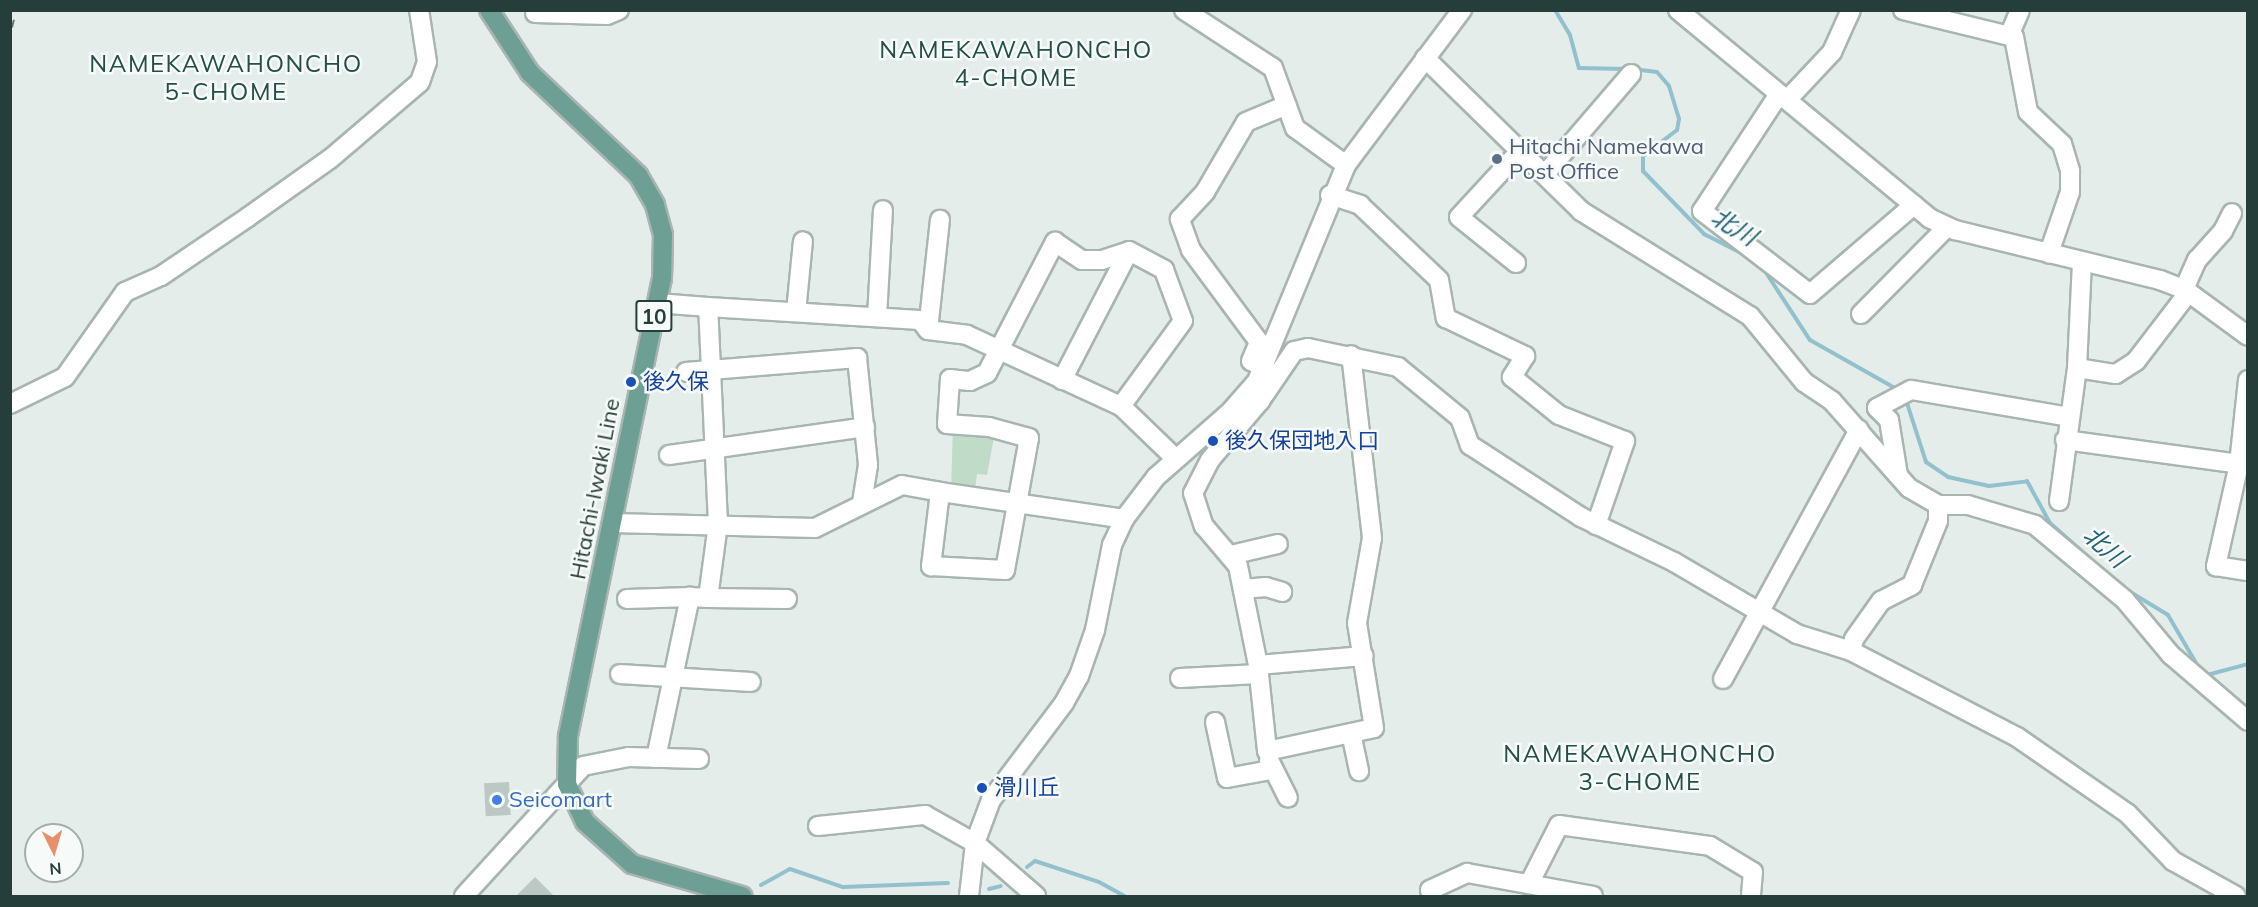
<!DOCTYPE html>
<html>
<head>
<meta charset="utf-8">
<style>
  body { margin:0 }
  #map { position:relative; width:2258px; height:907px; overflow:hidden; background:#e5edea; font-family:Mulish,"Noto Sans JP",sans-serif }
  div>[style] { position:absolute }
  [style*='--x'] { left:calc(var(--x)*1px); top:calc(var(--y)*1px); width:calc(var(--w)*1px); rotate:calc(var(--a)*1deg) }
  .green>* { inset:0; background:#c0dcc9 }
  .stream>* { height:4px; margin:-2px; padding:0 2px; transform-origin:2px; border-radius:2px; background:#92c1cd }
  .building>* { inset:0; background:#bbc8c3; transform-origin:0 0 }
  .roads { filter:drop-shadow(2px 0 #a8b5b1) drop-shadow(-2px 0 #a8b5b1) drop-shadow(0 2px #a8b5b1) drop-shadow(0 -2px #a8b5b1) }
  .minor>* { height:18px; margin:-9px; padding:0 9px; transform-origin:9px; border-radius:9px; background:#fff }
  .major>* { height:18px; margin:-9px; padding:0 9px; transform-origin:9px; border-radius:9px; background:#6d9f95 }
  .rail>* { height:6px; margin-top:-3px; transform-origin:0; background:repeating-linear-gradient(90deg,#f6faf8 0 11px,#607974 0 22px); box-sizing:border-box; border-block:2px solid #607974 }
  .dots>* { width:16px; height:16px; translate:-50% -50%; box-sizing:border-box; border:3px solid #f6faf8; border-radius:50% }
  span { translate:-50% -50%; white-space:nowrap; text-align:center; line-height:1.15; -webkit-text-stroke:5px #f6faf8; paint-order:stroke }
  .shield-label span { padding:2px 4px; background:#f6faf8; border:2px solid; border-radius:4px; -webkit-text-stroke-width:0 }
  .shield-label { font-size:21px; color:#263e39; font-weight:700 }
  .service-label { font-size:22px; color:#4e5e75 }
  .left { translate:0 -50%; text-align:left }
  .transit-label { font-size:22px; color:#164399 }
  .street-label { font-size:22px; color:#263e39 }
  .shop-label { font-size:22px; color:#366cbe }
  .neighbourhood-label { font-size:24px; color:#234f47; letter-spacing:1.5px }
  .water-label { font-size:24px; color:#246376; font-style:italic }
  .frame { position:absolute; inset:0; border:12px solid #263e39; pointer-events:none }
  .north { position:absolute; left:24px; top:823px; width:60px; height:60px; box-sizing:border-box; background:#f6faf8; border:2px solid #a3afac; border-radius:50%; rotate:175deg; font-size:16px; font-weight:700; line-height:24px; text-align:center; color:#263e39 }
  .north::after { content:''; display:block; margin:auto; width:21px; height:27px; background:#e79069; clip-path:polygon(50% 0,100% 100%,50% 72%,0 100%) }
</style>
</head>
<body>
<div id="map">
  <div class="green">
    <i style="clip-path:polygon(953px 425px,995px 432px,987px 475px,977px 474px,974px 498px,951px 491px)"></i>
  </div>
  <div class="stream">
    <i style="--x:1555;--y:10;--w:29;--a:59"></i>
    <i style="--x:1570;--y:35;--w:34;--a:75"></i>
    <i style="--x:1579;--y:68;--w:47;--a:1.2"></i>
    <i style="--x:1633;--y:69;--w:24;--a:7"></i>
    <i style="--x:1657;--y:72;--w:18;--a:49"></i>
    <i style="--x:1669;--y:86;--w:34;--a:73"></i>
    <i style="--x:1679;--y:119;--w:11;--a:100"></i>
    <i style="--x:1677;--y:130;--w:43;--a:142.6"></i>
    <i style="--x:1643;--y:156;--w:15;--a:90"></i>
    <i style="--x:1643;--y:171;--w:88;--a:45.9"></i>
    <i style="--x:1704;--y:234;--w:46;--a:27.1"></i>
    <i style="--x:1763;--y:268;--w:86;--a:56.9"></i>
    <i style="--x:1810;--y:340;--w:95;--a:29.5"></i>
    <i style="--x:1906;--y:400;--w:65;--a:72.1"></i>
    <i style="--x:1926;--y:462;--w:27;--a:34"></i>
    <i style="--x:1948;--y:477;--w:42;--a:12.4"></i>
    <i style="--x:1989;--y:486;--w:38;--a:-7"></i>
    <i style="--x:2027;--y:481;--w:48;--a:61.3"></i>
    <i style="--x:2050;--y:523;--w:83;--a:41.6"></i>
    <i style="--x:2122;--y:587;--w:54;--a:31.3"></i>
    <i style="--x:2168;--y:615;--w:61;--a:59.7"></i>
    <i style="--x:2207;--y:675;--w:42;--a:-15"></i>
    <i style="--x:1027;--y:867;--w:10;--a:-37"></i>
    <i style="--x:1035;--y:861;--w:67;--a:18.2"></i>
    <i style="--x:1099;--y:882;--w:29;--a:29"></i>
    <i style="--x:761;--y:885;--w:33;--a:-29"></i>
    <i style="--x:790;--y:869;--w:56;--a:18.8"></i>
    <i style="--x:843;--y:887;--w:105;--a:-2.2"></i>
    <i style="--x:989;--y:889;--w:12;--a:-14"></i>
  </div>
  <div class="building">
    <i style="left:509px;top:782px;width:33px;height:25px;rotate:87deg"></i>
    <i style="clip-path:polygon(535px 877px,555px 897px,515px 897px)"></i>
  </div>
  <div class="roads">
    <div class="minor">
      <i style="--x:1184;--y:10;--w:106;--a:33.1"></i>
      <i style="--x:1273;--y:68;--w:64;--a:69.9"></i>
      <i style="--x:1295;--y:128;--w:63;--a:36"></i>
      <i style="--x:1678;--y:10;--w:326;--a:39.6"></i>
      <i style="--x:1929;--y:218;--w:29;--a:25"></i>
      <i style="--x:1955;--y:230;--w:211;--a:13.7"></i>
      <i style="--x:2160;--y:280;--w:26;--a:21"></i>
      <i style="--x:2184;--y:289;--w:79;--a:36.3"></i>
      <i style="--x:1903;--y:10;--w:114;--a:13.7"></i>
      <i style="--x:2014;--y:37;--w:76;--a:79.4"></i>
      <i style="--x:2028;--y:112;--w:47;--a:43.3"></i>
      <i style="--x:2062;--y:144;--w:28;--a:73"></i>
      <i style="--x:2070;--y:171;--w:21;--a:90"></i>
      <i style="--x:2070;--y:192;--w:65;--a:109"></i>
      <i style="--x:535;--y:13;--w:72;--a:1.6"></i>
      <i style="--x:607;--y:15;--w:13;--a:-23"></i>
      <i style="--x:2009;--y:36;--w:28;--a:-67"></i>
      <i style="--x:1425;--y:58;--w:219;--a:44.4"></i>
      <i style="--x:1581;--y:211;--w:199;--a:31.9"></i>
      <i style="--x:1750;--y:316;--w:85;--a:50.7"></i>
      <i style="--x:1804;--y:382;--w:34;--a:34"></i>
      <i style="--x:1832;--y:401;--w:116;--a:48.5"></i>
      <i style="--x:1909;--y:488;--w:34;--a:30"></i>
      <i style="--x:1938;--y:505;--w:30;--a:0"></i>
      <i style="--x:1968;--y:505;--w:70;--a:16.6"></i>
      <i style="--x:2035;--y:525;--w:117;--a:39.8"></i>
      <i style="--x:2125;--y:600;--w:72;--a:50.1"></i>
      <i style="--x:2171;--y:655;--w:101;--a:40.6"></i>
      <i style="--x:1779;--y:94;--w:140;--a:123.3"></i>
      <i style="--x:1702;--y:211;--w:136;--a:37.5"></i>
      <i style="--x:1810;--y:294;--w:137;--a:-40.6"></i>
      <i style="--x:1787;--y:100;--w:66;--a:-46.8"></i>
      <i style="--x:1832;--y:52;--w:46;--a:-65.7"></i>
      <i style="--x:1545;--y:174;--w:132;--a:-49.3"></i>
      <i style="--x:1330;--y:195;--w:32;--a:18"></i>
      <i style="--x:1360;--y:205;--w:109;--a:43.5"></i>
      <i style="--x:1439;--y:280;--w:39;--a:80"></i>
      <i style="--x:1446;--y:318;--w:88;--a:25.7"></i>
      <i style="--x:1525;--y:356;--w:25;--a:122"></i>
      <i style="--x:1512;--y:377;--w:60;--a:39"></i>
      <i style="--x:1559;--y:415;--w:71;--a:21.5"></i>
      <i style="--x:1625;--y:441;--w:89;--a:109"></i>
      <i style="--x:1516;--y:263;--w:73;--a:-141.1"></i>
      <i style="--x:1459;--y:217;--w:91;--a:-47.2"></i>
      <i style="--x:2184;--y:289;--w:32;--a:-66"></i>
      <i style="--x:2197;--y:260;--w:39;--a:-48"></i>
      <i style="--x:2223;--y:231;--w:20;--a:-63"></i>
      <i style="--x:708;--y:307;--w:212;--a:3.5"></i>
      <i style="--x:920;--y:320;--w:13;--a:51"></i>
      <i style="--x:928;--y:330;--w:39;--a:7"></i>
      <i style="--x:967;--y:335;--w:170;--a:24.8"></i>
      <i style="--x:1121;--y:406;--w:75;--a:43.9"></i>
      <i style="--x:796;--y:312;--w:71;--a:-84.4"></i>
      <i style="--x:1861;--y:314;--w:122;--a:-45.3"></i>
      <i style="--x:877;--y:317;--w:107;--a:-86.8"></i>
      <i style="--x:928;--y:330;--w:111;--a:-83.8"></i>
      <i style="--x:1265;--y:367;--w:15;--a:-157"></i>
      <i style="--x:1251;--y:361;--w:21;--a:-67"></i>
      <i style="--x:1259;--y:342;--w:114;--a:-126.5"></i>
      <i style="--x:1191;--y:250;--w:33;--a:-110"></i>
      <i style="--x:1180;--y:219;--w:37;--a:-47"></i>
      <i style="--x:1205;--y:192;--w:81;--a:-59.6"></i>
      <i style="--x:1246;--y:122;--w:44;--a:-22.5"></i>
      <i style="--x:2077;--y:368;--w:39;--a:9"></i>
      <i style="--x:2116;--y:374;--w:24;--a:-33"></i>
      <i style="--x:2136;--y:361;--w:86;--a:-52.6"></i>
      <i style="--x:686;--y:372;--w:172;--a:-4.7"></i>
      <i style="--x:857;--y:358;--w:108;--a:84.1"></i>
      <i style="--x:868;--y:465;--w:39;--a:99"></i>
      <i style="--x:1062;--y:380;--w:145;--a:-62.6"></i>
      <i style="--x:1129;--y:251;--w:40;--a:28"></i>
      <i style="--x:1164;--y:270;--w:54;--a:69.6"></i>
      <i style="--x:1183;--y:321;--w:105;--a:126.1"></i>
      <i style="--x:2248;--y:380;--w:84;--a:96.1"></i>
      <i style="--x:2239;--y:464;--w:105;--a:102.7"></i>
      <i style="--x:2216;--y:566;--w:32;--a:9"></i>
      <i style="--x:1247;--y:394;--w:15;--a:28"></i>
      <i style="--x:1260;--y:401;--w:60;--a:-55.8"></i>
      <i style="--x:1294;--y:351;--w:14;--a:-12"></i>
      <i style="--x:1308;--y:348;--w:92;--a:11.9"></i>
      <i style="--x:1398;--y:367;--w:80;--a:39.4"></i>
      <i style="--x:1460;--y:418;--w:29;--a:70"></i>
      <i style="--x:1470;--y:445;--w:132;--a:33"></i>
      <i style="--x:1581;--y:517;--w:103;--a:25.8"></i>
      <i style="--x:1674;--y:562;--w:143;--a:30.3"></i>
      <i style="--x:1797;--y:634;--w:57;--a:17.5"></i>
      <i style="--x:1851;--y:651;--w:187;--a:27.4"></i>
      <i style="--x:2017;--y:737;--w:135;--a:34.7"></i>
      <i style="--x:2128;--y:814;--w:65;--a:46.2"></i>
      <i style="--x:2173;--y:861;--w:72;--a:29.1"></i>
      <i style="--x:1260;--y:401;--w:77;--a:130.3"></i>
      <i style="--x:1210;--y:460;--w:37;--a:117"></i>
      <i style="--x:1193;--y:493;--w:35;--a:72"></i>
      <i style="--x:1204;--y:526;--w:52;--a:49.6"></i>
      <i style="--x:1238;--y:566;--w:101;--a:78.6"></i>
      <i style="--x:1258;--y:665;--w:86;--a:84"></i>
      <i style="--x:1267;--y:751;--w:109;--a:-12.1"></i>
      <i style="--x:1374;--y:728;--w:106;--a:-99.2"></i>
      <i style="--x:1357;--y:623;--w:86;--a:-80"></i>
      <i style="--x:1372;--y:538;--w:184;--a:-96.5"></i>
      <i style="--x:10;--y:404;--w:61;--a:-26.1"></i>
      <i style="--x:65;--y:377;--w:104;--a:-54.8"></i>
      <i style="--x:125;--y:292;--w:39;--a:-24"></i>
      <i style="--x:161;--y:276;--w:105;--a:-34.1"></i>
      <i style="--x:248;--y:217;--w:100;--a:-35.3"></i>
      <i style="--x:330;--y:159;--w:118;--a:-40.5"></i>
      <i style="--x:420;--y:82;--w:21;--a:-71"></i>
      <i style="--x:427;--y:62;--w:53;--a:-98.7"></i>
      <i style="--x:2065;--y:440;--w:185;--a:7.8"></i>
      <i style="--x:669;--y:455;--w:198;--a:-8.1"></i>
      <i style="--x:1898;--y:475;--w:56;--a:-99.3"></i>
      <i style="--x:1889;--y:420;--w:17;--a:-135"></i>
      <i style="--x:1877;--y:408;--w:38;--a:-28"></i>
      <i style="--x:1911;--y:390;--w:160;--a:9.7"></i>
      <i style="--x:940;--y:492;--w:186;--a:8.3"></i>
      <i style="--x:2059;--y:501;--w:134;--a:-82.3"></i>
      <i style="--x:2077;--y:368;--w:107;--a:-87.3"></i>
      <i style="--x:612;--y:523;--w:203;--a:1.4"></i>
      <i style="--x:815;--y:528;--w:97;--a:-26.3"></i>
      <i style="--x:902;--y:485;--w:39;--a:10"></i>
      <i style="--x:940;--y:492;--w:75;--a:96.9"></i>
      <i style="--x:931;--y:566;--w:74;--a:3.1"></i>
      <i style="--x:1005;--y:570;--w:134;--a:-79.7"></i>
      <i style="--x:1029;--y:438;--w:41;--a:-164.6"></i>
      <i style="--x:989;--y:427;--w:42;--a:-175.9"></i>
      <i style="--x:947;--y:424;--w:45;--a:-86.2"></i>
      <i style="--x:950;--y:379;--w:20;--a:6"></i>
      <i style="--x:970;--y:381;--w:19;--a:-25"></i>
      <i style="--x:987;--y:373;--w:148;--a:-62.6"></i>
      <i style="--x:1055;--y:242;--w:32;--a:34"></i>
      <i style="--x:1082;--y:260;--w:20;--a:0"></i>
      <i style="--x:1102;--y:260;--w:28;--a:-18"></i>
      <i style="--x:1231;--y:555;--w:48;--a:-13.2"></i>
      <i style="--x:1243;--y:589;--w:23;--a:-5"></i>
      <i style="--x:1266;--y:587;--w:17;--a:17"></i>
      <i style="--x:708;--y:598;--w:79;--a:0.7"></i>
      <i style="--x:627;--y:599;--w:63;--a:-1.8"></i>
      <i style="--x:1851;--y:651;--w:12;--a:-76"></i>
      <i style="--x:1854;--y:639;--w:47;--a:-54.6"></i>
      <i style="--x:1881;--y:601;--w:35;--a:-27"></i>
      <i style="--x:1912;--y:585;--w:69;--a:-67.9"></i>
      <i style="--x:1938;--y:521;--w:16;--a:-90"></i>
      <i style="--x:1258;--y:665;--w:106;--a:-4.9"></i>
      <i style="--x:620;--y:674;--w:131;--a:3.5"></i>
      <i style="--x:1180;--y:678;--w:79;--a:-2.9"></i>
      <i style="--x:1723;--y:679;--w:284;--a:-61.4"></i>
      <i style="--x:1215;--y:722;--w:57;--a:77.9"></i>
      <i style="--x:1227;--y:778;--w:45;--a:-10.3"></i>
      <i style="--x:1351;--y:733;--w:39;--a:78"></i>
      <i style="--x:656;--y:758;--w:165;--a:-78.1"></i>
      <i style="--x:690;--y:597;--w:18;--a:3"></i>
      <i style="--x:708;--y:598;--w:75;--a:-82.3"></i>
      <i style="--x:718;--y:524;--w:217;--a:-92.6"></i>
      <i style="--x:708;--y:307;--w:51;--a:-175.5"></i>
      <i style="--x:1269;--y:760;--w:42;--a:63.4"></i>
      <i style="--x:818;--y:826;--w:108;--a:-5.9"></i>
      <i style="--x:925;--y:815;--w:57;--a:29.2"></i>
      <i style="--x:975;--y:843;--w:81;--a:41"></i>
      <i style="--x:1529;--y:884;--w:66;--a:-63"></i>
      <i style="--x:1559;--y:825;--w:152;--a:7.9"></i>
      <i style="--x:1710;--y:846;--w:50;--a:31.2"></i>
      <i style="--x:1753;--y:872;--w:24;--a:95"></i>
      <i style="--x:464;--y:896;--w:176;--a:-47.5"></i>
      <i style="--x:583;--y:766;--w:47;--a:-11.1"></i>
      <i style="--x:629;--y:757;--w:70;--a:1.6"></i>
      <i style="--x:969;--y:896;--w:53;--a:-83.5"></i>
      <i style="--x:975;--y:843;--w:46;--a:-69.6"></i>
      <i style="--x:991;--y:800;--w:121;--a:-53"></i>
      <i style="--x:1064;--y:703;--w:31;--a:-61"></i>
      <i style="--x:1079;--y:676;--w:49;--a:-70.8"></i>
      <i style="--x:1095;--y:630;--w:87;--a:-78.7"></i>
      <i style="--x:1112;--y:545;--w:29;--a:-65"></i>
      <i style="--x:1124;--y:519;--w:53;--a:-52.7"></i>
      <i style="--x:1156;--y:477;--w:100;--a:-41.3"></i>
      <i style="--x:1231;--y:411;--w:40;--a:-49"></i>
      <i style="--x:1257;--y:381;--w:234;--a:-67.6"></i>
      <i style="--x:1346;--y:165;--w:194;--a:-53.2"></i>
      <i style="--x:1432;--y:896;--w:6;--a:-108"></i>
      <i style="--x:1430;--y:890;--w:41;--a:-24.7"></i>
      <i style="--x:1467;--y:873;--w:128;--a:10.3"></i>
    </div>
    <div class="major">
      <i style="--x:489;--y:10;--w:75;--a:56.9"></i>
      <i style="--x:530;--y:73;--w:149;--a:43.4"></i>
      <i style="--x:638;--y:175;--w:34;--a:60"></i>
      <i style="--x:655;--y:205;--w:31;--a:75"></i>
      <i style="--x:663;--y:235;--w:43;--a:91.3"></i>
      <i style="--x:662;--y:278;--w:469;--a:101.6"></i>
      <i style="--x:568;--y:737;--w:47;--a:91.2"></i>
      <i style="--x:567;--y:784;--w:42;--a:64.7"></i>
      <i style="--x:585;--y:822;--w:63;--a:41.8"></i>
      <i style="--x:632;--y:864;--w:115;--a:16.2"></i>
    </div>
  </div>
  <div class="rail">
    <i style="--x:10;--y:27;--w:8;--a:-76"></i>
  </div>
  <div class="dots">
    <i style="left:1497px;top:159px;background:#5c6f8a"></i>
    <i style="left:631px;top:382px;background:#1a4fb4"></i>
    <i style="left:1213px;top:441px;background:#1a4fb4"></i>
    <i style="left:982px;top:788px;background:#1a4fb4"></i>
    <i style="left:497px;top:800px;background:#3f7fe0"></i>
  </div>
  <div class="shield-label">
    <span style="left:654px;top:316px">10</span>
  </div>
  <div class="service-label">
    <span class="left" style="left:1509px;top:159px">Hitachi Namekawa<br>Post Office</span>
  </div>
  <div class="transit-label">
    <span class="left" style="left:643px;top:382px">後久保</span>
    <span class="left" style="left:1225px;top:441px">後久保団地入口</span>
    <span class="left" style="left:994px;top:788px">滑川丘</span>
  </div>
  <div class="street-label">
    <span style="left:595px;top:489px;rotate:-79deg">Hitachi-Iwaki Line</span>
  </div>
  <div class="shop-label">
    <span class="left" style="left:509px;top:800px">Seicomart</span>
  </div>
  <div class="neighbourhood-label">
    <span style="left:1016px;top:64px">NAMEKAWAHONCHO<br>4-CHOME</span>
    <span style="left:226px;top:78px">NAMEKAWAHONCHO<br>5-CHOME</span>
    <span style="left:1640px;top:768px">NAMEKAWAHONCHO<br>3-CHOME</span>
  </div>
  <div class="water-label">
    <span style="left:1734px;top:227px;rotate:31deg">北川</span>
    <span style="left:2105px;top:547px;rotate:41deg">北川</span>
  </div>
  <div class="frame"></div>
  <div class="north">N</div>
</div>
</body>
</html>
